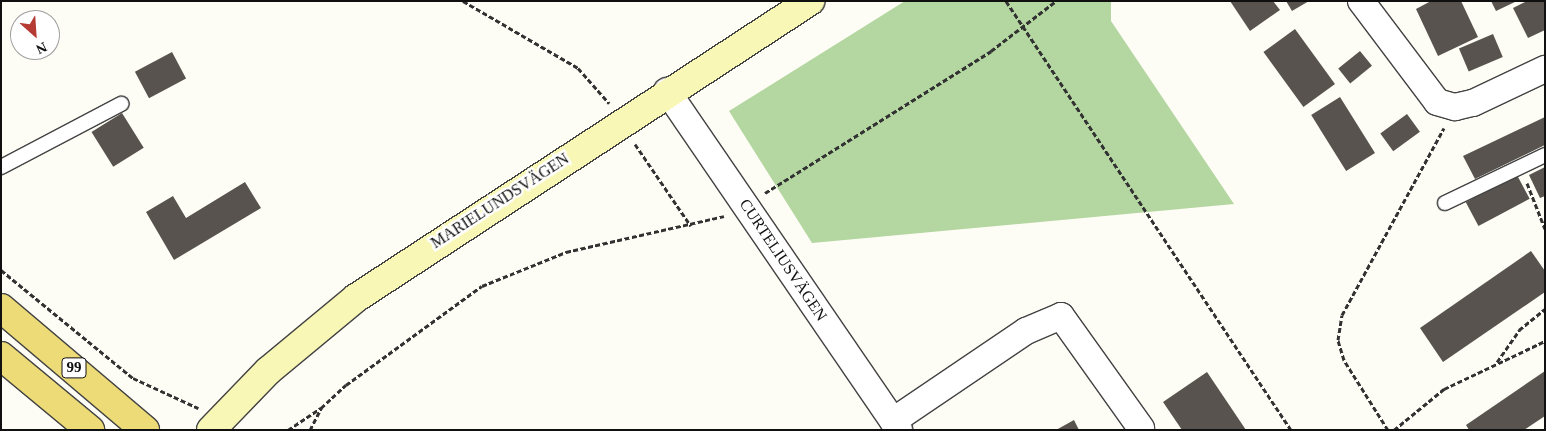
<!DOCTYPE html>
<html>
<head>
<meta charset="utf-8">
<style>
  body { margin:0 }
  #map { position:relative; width:1546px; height:431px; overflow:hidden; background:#fefdf5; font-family:Georgia,serif }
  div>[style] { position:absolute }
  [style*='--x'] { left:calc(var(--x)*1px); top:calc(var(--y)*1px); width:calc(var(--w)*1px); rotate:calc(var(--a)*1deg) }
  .forest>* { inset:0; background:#b4d6a1 }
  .building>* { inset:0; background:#58534e; transform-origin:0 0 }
  .path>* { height:3px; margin-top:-1.5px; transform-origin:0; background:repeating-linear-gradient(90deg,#323232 0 5px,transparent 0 7.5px) }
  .roads { filter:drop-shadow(1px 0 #434343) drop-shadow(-1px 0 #434343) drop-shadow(0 1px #434343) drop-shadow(0 -1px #434343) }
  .lane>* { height:14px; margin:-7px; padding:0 7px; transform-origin:7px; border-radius:7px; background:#fff }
  .street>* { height:26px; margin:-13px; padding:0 13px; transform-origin:13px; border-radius:13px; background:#fff }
  .secondary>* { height:28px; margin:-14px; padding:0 14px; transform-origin:14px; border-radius:14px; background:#f8f7b6 }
  .primary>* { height:28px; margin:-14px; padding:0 14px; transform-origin:14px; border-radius:14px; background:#ecdb77 }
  span { translate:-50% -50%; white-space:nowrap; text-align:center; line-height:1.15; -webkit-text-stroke:5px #fff; paint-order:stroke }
  .shield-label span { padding:1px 4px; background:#fff; border:1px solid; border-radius:4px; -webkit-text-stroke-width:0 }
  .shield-label { font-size:15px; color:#101010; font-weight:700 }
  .street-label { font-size:16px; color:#101010 }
  .frame { position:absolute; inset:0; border:2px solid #101010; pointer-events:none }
  .north { position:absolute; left:10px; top:10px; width:50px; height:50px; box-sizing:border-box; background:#fff; border:1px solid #9f9f9f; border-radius:50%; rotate:154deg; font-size:14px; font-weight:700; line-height:20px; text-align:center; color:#101010 }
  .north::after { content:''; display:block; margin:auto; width:18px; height:22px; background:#b53a34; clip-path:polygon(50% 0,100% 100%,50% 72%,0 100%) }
</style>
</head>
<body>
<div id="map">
  <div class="forest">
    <i style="clip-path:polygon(905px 1px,1111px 1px,1111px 21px,1234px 204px,812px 243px,729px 111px)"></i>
  </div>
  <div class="building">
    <i style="clip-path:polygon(1230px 1px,1273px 1px,1280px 10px,1250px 31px)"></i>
    <i style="clip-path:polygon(1286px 1px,1309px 1px,1292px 11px)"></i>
    <i style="clip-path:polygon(1431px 1px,1461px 1px,1478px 37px,1438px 56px,1416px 9px)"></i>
    <i style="clip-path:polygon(1491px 1px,1517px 1px,1496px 11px)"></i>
    <i style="clip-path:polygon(1527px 1px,1545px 1px,1545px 30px,1528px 38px,1513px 8px)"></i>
    <i style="left:1295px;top:29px;width:68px;height:39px;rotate:54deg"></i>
    <i style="left:1493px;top:34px;width:25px;height:37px;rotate:67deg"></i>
    <i style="left:1360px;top:51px;width:19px;height:28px;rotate:51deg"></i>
    <i style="left:172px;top:52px;width:30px;height:42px;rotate:62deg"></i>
    <i style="left:1340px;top:97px;width:66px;height:34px;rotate:58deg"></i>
    <i style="left:122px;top:113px;width:41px;height:36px;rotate:58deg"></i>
    <i style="left:1407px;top:114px;width:22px;height:33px;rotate:54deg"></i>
    <i style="clip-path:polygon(1545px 117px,1545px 145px,1475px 179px,1463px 156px)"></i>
    <i style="clip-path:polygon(1545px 167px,1545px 196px,1540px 198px,1529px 175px)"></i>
    <i style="left:1517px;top:175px;width:27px;height:58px;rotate:62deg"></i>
    <i style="clip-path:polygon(245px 182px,261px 208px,174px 260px,146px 212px,173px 196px,186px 218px)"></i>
    <i style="clip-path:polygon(1531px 251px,1545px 271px,1545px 292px,1443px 362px,1420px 328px)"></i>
    <i style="clip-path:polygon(1545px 371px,1545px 416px,1524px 430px,1469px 430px,1466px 425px)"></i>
    <i style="clip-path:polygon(1207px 372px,1246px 430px,1182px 430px,1163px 402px)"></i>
    <i style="clip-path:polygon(1074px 420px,1079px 430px,1056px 430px)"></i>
  </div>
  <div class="path">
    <i style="--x:463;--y:1;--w:133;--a:30.2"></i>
    <i style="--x:578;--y:68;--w:47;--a:48.5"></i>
    <i style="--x:1006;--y:1;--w:515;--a:56.4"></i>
    <i style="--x:635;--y:144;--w:99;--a:55.7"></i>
    <i style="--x:1527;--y:183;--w:49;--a:68.6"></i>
    <i style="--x:765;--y:193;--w:267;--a:-32.1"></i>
    <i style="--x:991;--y:51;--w:82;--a:-37.6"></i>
    <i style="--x:1;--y:270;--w:171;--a:39.3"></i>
    <i style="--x:133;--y:378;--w:72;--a:24.8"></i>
    <i style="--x:1497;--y:362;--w:39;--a:-55"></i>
    <i style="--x:1519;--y:330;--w:33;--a:-39"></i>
    <i style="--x:288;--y:430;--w:40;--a:-34"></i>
    <i style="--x:310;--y:430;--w:25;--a:-63"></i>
    <i style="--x:321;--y:408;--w:34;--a:-43"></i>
    <i style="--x:346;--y:385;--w:168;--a:-36.1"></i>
    <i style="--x:482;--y:286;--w:91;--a:-22"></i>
    <i style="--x:566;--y:252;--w:162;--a:-12.8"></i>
    <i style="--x:1388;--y:430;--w:83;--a:-122.2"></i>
    <i style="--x:1344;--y:360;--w:21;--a:-107"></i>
    <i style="--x:1338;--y:340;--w:25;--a:-81"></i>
    <i style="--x:1342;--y:315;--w:213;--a:-61.4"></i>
    <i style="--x:1394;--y:430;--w:65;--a:-39.4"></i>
    <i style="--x:1444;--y:389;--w:112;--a:-25.4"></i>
  </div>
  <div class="roads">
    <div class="lane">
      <i style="--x:1;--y:167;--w:136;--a:-27.7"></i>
      <i style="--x:1445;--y:203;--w:111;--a:-25.6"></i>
    </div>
    <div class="street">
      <i style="--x:1361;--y:1;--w:126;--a:53"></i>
      <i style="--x:1437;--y:102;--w:19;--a:16"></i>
      <i style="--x:1455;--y:107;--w:18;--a:-13"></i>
      <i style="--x:1473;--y:103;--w:80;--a:-25.3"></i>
      <i style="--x:667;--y:91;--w:411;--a:55.6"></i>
      <i style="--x:893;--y:421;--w:161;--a:-34.1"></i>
      <i style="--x:1026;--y:331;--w:38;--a:-23"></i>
      <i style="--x:1061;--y:316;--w:138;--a:54.5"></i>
    </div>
    <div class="secondary">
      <i style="--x:211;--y:430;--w:82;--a:-46"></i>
      <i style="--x:268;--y:371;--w:114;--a:-39.7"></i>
      <i style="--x:356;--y:298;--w:543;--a:-33.19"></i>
    </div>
    <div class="primary">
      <i style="--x:1;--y:308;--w:189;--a:40.3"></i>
      <i style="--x:1;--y:356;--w:116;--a:39.7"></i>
    </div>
  </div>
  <div class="shield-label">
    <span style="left:74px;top:368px">99</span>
  </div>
  <div class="street-label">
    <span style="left:500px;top:201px;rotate:-33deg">MARIELUNDSVÄGEN</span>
    <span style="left:783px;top:260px;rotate:56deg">CURTELIUSVÄGEN</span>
  </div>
  <div class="frame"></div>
  <div class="north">N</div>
</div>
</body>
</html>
